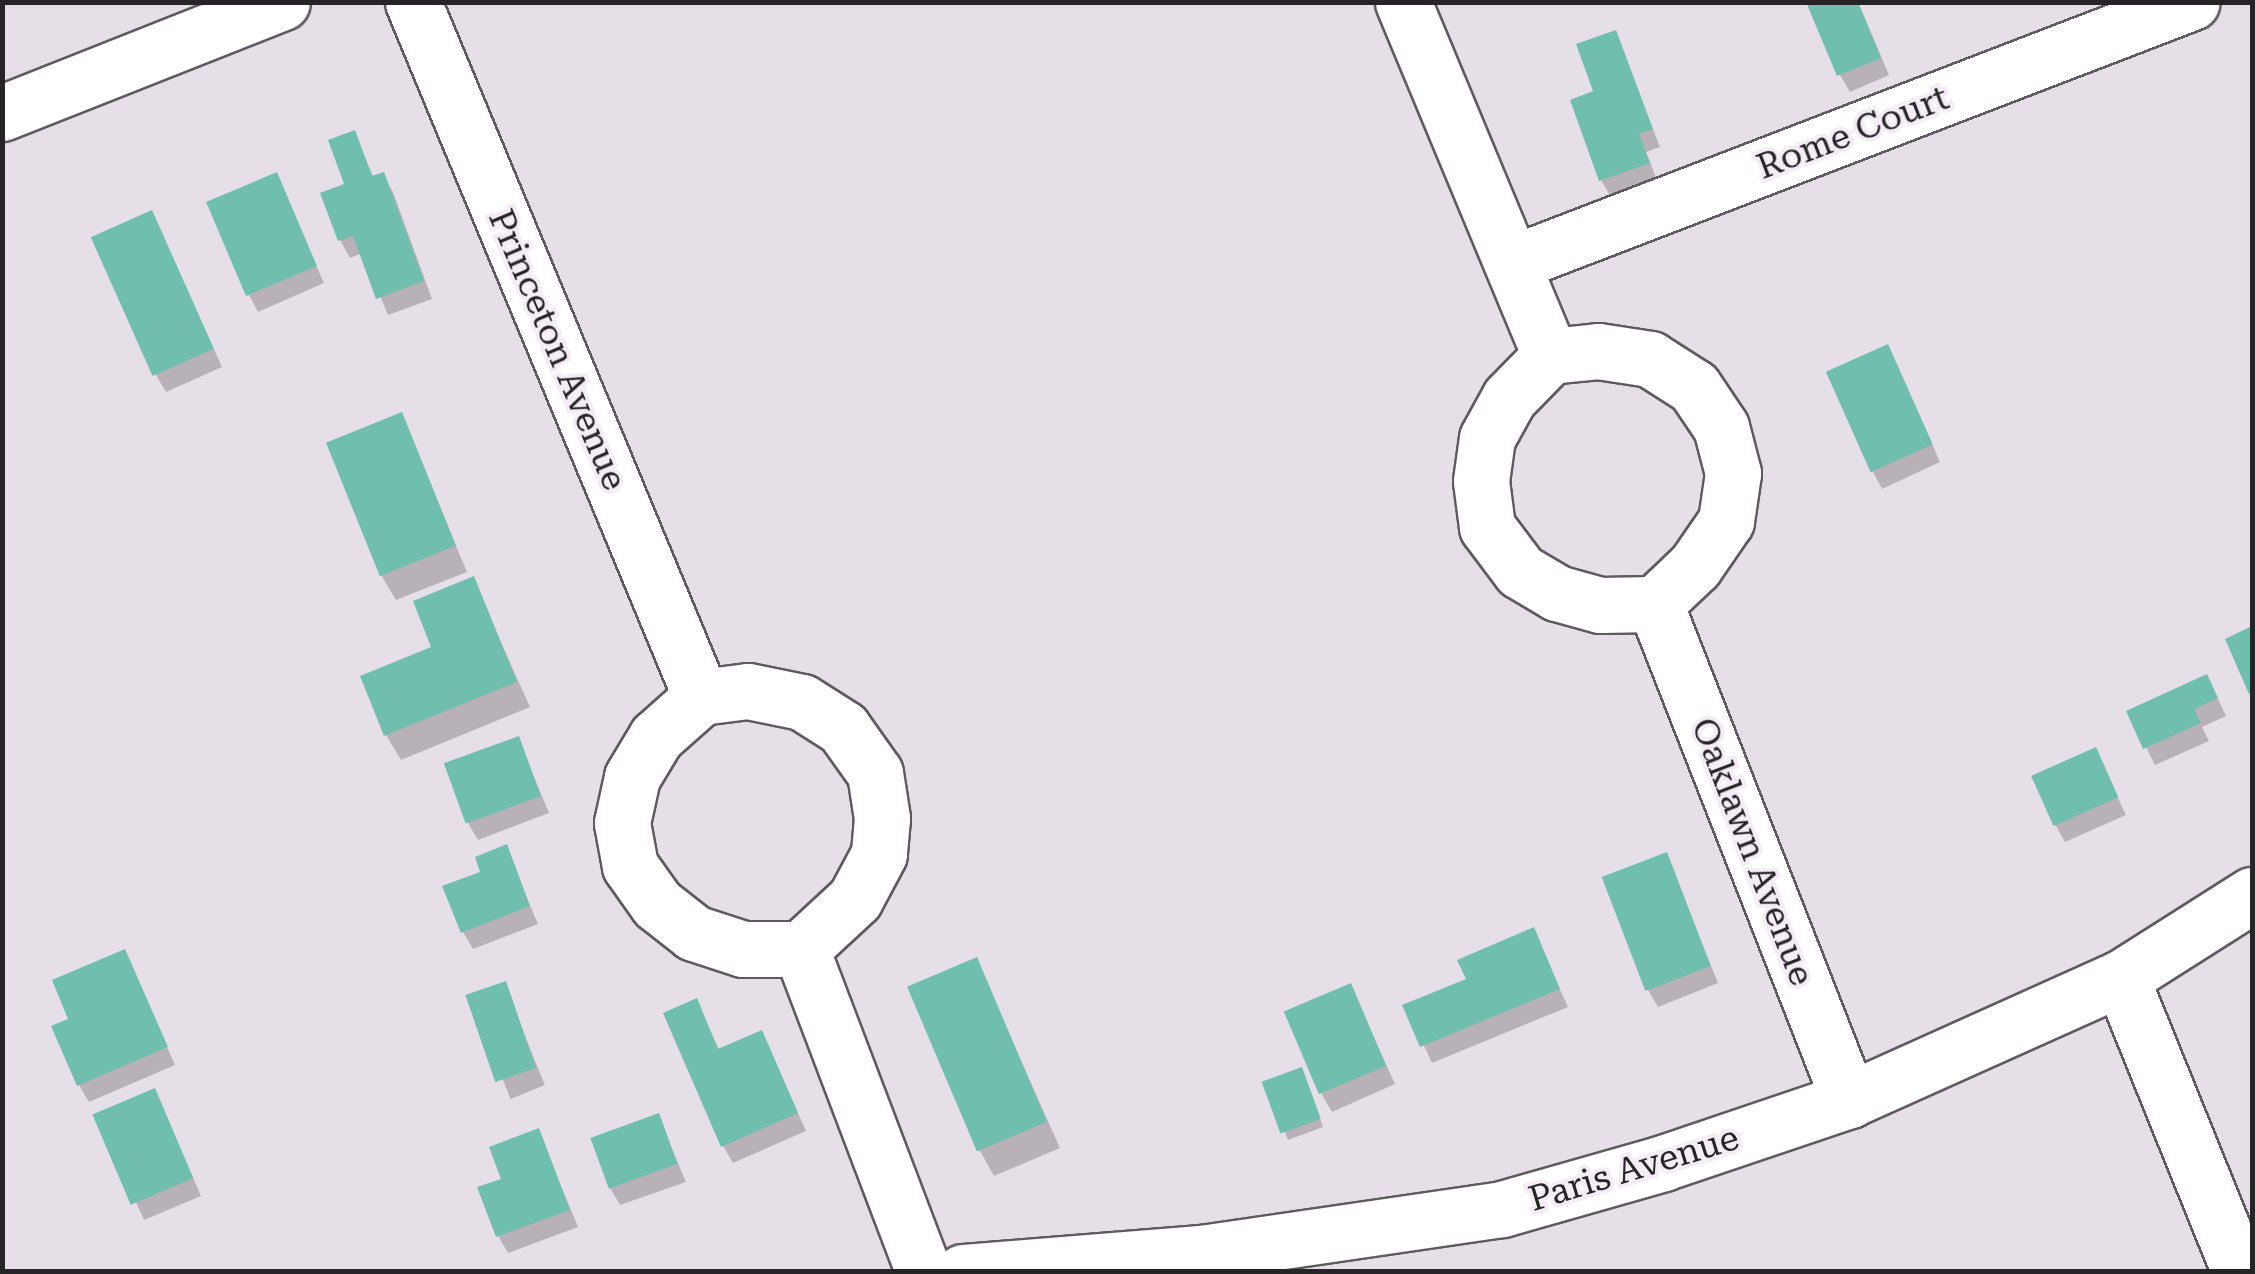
<!DOCTYPE html>
<html>
<head>
<meta charset="utf-8">
<style>
  body { margin:0 }
  #map { position:relative; width:2255px; height:1274px; overflow:hidden; background:#e6dfe7; font-family:"Roboto Serif",serif }
  div>[style] { position:absolute }
  [style*='--x'] { left:calc(var(--x)*1px); top:calc(var(--y)*1px); width:calc(var(--w)*1px); rotate:calc(var(--a)*1deg) }
  .shadow>* { inset:0; background:#0003; transform-origin:0 0 }
  .building>* { inset:0; background:#6fbeae; transform-origin:0 0 }
  .roads { filter:drop-shadow(2px 0 #5f5960) drop-shadow(-2px 0 #5f5960) drop-shadow(0 2px #5f5960) drop-shadow(0 -2px #5f5960) }
  .minor>* { height:55px; margin:-27.5px; padding:0 27.5px; transform-origin:27.5px; border-radius:27.5px; background:#fff }
  span { translate:-50% -50%; white-space:nowrap; text-align:center; line-height:1.15; -webkit-text-stroke:8px #f4edf5; paint-order:stroke }
  .street-label { font-size:35px; color:#262427 }
  .frame { position:absolute; inset:0; border:5px solid #262427; pointer-events:none }
</style>
</head>
<body>
<div id="map">
  <div class="shadow">
    <i style="clip-path:polygon(1858px 2px,1889px 75px,1850px 92px,1840px 75px)"></i>
    <i style="clip-path:polygon(1615px 33px,1660px 147px,1646px 152px,1657px 180px,1611px 197px,1601px 180px,1597px 93px)"></i>
    <i style="clip-path:polygon(354px 133px,374px 178px,383px 175px,393px 192px,432px 299px,388px 315px,362px 253px,350px 258px,340px 240px,323px 194px,347px 186px)"></i>
    <i style="clip-path:polygon(276px 175px,324px 283px,258px 312px,249px 295px)"></i>
    <i style="clip-path:polygon(160px 230px,222px 367px,166px 392px,156px 375px)"></i>
    <i style="clip-path:polygon(1897px 365px,1940px 462px,1882px 489px,1873px 472px)"></i>
    <i style="clip-path:polygon(401px 415px,467px 572px,396px 600px,381px 575px)"></i>
    <i style="clip-path:polygon(473px 580px,530px 707px,401px 760px,386px 735px)"></i>
    <i style="clip-path:polygon(2216px 695px,2226px 716px,2202px 727px,2209px 741px,2155px 765px,2129px 713px)"></i>
    <i style="clip-path:polygon(518px 739px,549px 813px,478px 840px,468px 823px)"></i>
    <i style="clip-path:polygon(2095px 750px,2126px 815px,2065px 842px,2055px 824px)"></i>
    <i style="clip-path:polygon(505px 847px,538px 924px,473px 949px,463px 932px,483px 873px)"></i>
    <i style="clip-path:polygon(1666px 855px,1718px 983px,1658px 1007px,1648px 990px)"></i>
    <i style="clip-path:polygon(1533px 931px,1568px 1007px,1432px 1063px,1406px 1007px,1469px 981px)"></i>
    <i style="clip-path:polygon(124px 952px,175px 1065px,89px 1102px,79px 1085px,72px 1020px)"></i>
    <i style="clip-path:polygon(976px 960px,1060px 1148px,994px 1176px,980px 1151px)"></i>
    <i style="left:504px;top:984px;width:109px;height:37px;rotate:68deg"></i>
    <i style="clip-path:polygon(1350px 986px,1395px 1084px,1332px 1112px,1322px 1095px)"></i>
    <i style="clip-path:polygon(696px 1002px,720px 1051px,770px 1050px,806px 1131px,733px 1163px,723px 1146px)"></i>
    <i style="clip-path:polygon(1305px 1078px,1323px 1127px,1288px 1140px,1265px 1083px)"></i>
    <i style="clip-path:polygon(163px 1109px,201px 1196px,144px 1220px,97px 1116px)"></i>
    <i style="clip-path:polygon(658px 1116px,686px 1182px,620px 1205px,610px 1188px)"></i>
    <i style="clip-path:polygon(538px 1131px,578px 1227px,508px 1253px,498px 1236px,504px 1180px)"></i>
  </div>
  <div class="building">
    <i style="clip-path:polygon(1806px 2px,1858px 2px,1881px 58px,1837px 76px)"></i>
    <i style="clip-path:polygon(1616px 30px,1653px 129px,1639px 134px,1650px 163px,1599px 181px,1570px 100px,1593px 91px,1576px 44px)"></i>
    <i style="clip-path:polygon(355px 130px,372px 176px,384px 172px,424px 281px,376px 299px,353px 236px,338px 241px,320px 193px,344px 184px,328px 140px)"></i>
    <i style="left:277px;top:172px;width:102px;height:77px;rotate:67deg"></i>
    <i style="left:152px;top:210px;width:152px;height:67px;rotate:66deg"></i>
    <i style="left:1888px;top:344px;width:110px;height:68px;rotate:66deg"></i>
    <i style="left:402px;top:412px;width:144px;height:82px;rotate:68deg"></i>
    <i style="clip-path:polygon(474px 576px,517px 682px,384px 736px,360px 676px,431px 647px,413px 601px)"></i>
    <i style="clip-path:polygon(2252px 626px,2252px 692px,2249px 694px,2225px 639px)"></i>
    <i style="clip-path:polygon(2207px 674px,2218px 698px,2194px 709px,2201px 723px,2143px 749px,2126px 711px)"></i>
    <i style="left:519px;top:736px;width:64px;height:80px;rotate:70deg"></i>
    <i style="left:2096px;top:747px;width:55px;height:71px;rotate:66deg"></i>
    <i style="clip-path:polygon(507px 844px,530px 906px,461px 933px,442px 886px,480px 872px,475px 857px)"></i>
    <i style="left:1667px;top:852px;width:122px;height:70px;rotate:69deg"></i>
    <i style="clip-path:polygon(1534px 927px,1560px 989px,1420px 1047px,1402px 1005px,1466px 979px,1457px 960px)"></i>
    <i style="clip-path:polygon(125px 949px,168px 1047px,77px 1086px,51px 1026px,68px 1019px,52px 980px)"></i>
    <i style="left:977px;top:957px;width:179px;height:76px;rotate:67deg"></i>
    <i style="left:506px;top:981px;width:92px;height:43px;rotate:71deg"></i>
    <i style="left:1351px;top:983px;width:90px;height:73px;rotate:67deg"></i>
    <i style="clip-path:polygon(697px 998px,718px 1049px,762px 1030px,798px 1113px,721px 1147px,663px 1013px)"></i>
    <i style="left:1302px;top:1067px;width:55px;height:43px;rotate:70deg"></i>
    <i style="left:155px;top:1088px;width:98px;height:68px;rotate:67deg"></i>
    <i style="left:659px;top:1113px;width:54px;height:73px;rotate:70deg"></i>
    <i style="clip-path:polygon(539px 1128px,570px 1210px,496px 1237px,477px 1187px,501px 1179px,489px 1147px)"></i>
  </div>
  <div class="roads">
    <div class="minor">
      <i style="--x:413;--y:2;--w:752;--a:67.49"></i>
      <i style="--x:1403;--y:2;--w:383;--a:67.4"></i>
      <i style="--x:2;--y:113;--w:301;--a:-21.6"></i>
      <i style="--x:1513;--y:263;--w:727;--a:-21.03"></i>
      <i style="--x:1598;--y:351;--w:53;--a:8.7"></i>
      <i style="--x:1650;--y:359;--w:52;--a:32.5"></i>
      <i style="--x:1694;--y:387;--w:48;--a:56"></i>
      <i style="--x:1721;--y:427;--w:48;--a:75.4"></i>
      <i style="--x:1733;--y:473;--w:49;--a:98.3"></i>
      <i style="--x:1726;--y:521;--w:55;--a:124.6"></i>
      <i style="--x:1695;--y:566;--w:55;--a:136.5"></i>
      <i style="--x:1655;--y:604;--w:55;--a:179"></i>
      <i style="--x:1600;--y:605;--w:45;--a:-164.4"></i>
      <i style="--x:1557;--y:593;--w:43;--a:-149.3"></i>
      <i style="--x:1520;--y:571;--w:55;--a:-126.9"></i>
      <i style="--x:1487;--y:527;--w:46;--a:-97.4"></i>
      <i style="--x:1481;--y:481;--w:43;--a:-82.1"></i>
      <i style="--x:1487;--y:438;--w:46;--a:-61.2"></i>
      <i style="--x:1509;--y:398;--w:59;--a:-45.7"></i>
      <i style="--x:1550;--y:356;--w:48;--a:-5.9"></i>
      <i style="--x:1655;--y:604;--w:533;--a:68.64"></i>
      <i style="--x:748;--y:691;--w:55;--a:11.5"></i>
      <i style="--x:802;--y:702;--w:49;--a:32.4"></i>
      <i style="--x:843;--y:728;--w:55;--a:54.6"></i>
      <i style="--x:875;--y:773;--w:46;--a:81.2"></i>
      <i style="--x:882;--y:818;--w:36;--a:95"></i>
      <i style="--x:879;--y:854;--w:51;--a:118.1"></i>
      <i style="--x:855;--y:899;--w:74;--a:137.2"></i>
      <i style="--x:801;--y:949;--w:58;--a:180"></i>
      <i style="--x:743;--y:949;--w:52;--a:-161.9"></i>
      <i style="--x:694;--y:933;--w:47;--a:-141.9"></i>
      <i style="--x:657;--y:904;--w:47;--a:-125.4"></i>
      <i style="--x:630;--y:866;--w:44;--a:-100.5"></i>
      <i style="--x:622;--y:823;--w:47;--a:-77.7"></i>
      <i style="--x:632;--y:777;--w:47;--a:-59"></i>
      <i style="--x:656;--y:737;--w:60;--a:-41.6"></i>
      <i style="--x:701;--y:697;--w:47;--a:-7.3"></i>
      <i style="--x:801;--y:949;--w:346;--a:69.2"></i>
      <i style="--x:2121;--y:978;--w:317;--a:68"></i>
      <i style="--x:963;--y:1272;--w:239;--a:-4.6"></i>
      <i style="--x:1201;--y:1253;--w:304;--a:-8.3"></i>
      <i style="--x:1502;--y:1209;--w:167;--a:-15.9"></i>
      <i style="--x:1663;--y:1163;--w:196;--a:-18.7"></i>
      <i style="--x:1849;--y:1100;--w:298;--a:-24.2"></i>
      <i style="--x:2121;--y:978;--w:155;--a:-32.4"></i>
    </div>
  </div>
  <div class="street-label">
    <span style="left:1853px;top:133px;rotate:-21deg">Rome Court</span>
    <span style="left:557px;top:350px;rotate:67deg">Princeton Avenue</span>
    <span style="left:1752px;top:852px;rotate:69deg">Oaklawn Avenue</span>
    <span style="left:1634px;top:1169px;rotate:-17deg">Paris Avenue</span>
  </div>
  <div class="frame"></div>
</div>
</body>
</html>
